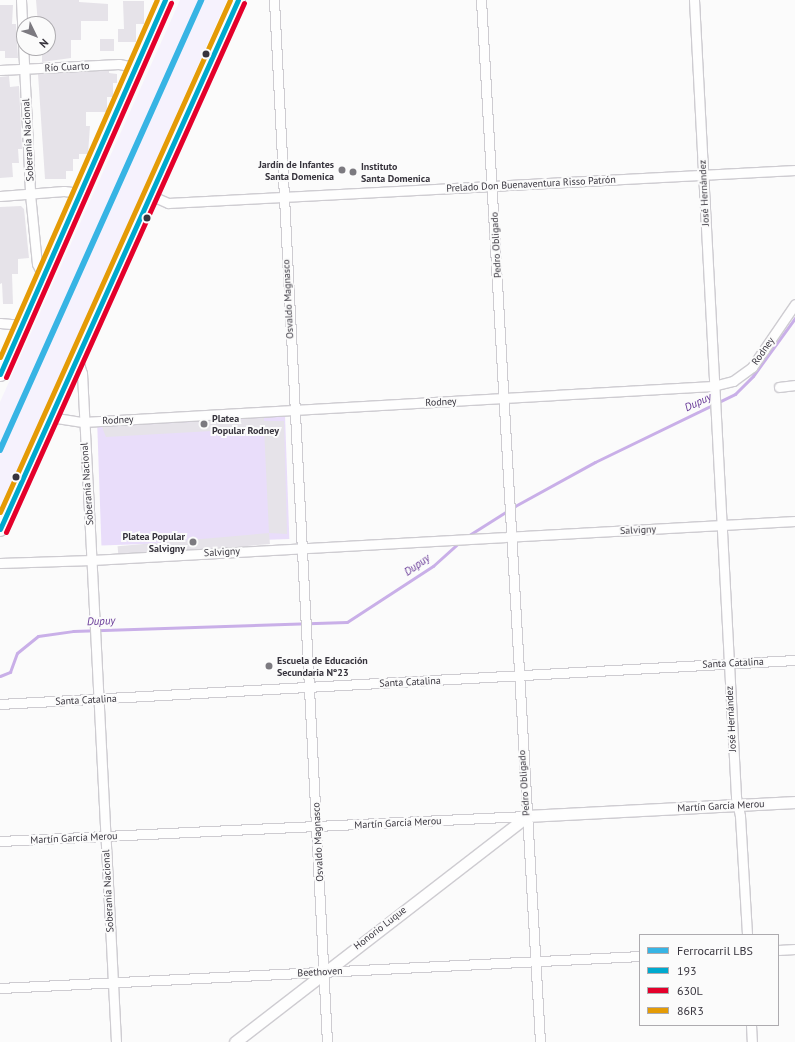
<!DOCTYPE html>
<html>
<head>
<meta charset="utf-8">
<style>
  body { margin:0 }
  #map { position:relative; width:795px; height:1042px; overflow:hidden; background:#fbfbfb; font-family:"PT Sans",sans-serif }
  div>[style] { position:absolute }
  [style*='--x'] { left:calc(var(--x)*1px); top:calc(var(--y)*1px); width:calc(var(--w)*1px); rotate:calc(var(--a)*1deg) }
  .built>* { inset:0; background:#f6f2fd }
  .green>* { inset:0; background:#e9ddfa; transform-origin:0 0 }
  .stream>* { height:3px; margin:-1.5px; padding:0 1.5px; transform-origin:1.5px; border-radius:1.5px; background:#c9afe8 }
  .building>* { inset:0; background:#e6e3e9; transform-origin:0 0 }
  .roads { filter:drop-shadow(1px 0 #ceccd1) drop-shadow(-1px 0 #ceccd1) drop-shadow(0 1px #ceccd1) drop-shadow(0 -1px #ceccd1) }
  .minor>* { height:9px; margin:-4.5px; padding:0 4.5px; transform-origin:4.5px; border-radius:4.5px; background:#fefefe }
  .tertiary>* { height:11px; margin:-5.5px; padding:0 5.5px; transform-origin:5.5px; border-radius:5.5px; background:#fefefe }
  .secondary>* { height:13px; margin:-6.5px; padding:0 6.5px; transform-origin:6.5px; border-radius:6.5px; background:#fefefe }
  .primary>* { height:14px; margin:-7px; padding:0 7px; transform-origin:7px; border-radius:7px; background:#fefefe }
  .bus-1>* { height:5px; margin:-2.5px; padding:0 2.5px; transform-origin:2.5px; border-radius:2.5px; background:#00a9ce }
  .bus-2>* { height:5px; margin:-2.5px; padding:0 2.5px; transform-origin:2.5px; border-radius:2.5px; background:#e4002b }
  .bus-3>* { height:5px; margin:-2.5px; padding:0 2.5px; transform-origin:2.5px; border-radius:2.5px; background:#e49b06 }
  .rail-1>* { height:6px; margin:-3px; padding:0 3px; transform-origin:3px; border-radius:3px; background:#37b4e4 }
  .dots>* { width:11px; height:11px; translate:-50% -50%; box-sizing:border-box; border:2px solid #fbfbfb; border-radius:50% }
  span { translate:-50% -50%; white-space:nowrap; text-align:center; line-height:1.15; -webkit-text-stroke:4px #fbfbfb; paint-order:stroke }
  .street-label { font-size:10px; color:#37343d }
  .poi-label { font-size:10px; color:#37343d; font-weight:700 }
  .right { translate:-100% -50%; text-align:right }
  .left { translate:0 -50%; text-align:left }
  .water-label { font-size:11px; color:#663796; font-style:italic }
  .legend { position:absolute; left:639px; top:934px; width:140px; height:92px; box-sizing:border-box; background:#fbfbfb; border:1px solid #adabaf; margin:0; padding:5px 7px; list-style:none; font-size:12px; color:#37343d }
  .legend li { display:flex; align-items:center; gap:8px; height:20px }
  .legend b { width:20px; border:1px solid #adabaf }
  .north { position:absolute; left:16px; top:16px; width:40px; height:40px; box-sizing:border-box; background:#fbfbfb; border:1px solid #adabaf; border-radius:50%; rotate:133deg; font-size:11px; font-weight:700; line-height:16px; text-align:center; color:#37343d }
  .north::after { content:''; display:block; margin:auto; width:14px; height:18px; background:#7c7a80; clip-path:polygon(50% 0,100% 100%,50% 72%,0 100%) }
</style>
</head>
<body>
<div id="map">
  <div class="built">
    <i style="clip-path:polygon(180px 0,227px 0,0 513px,0 402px)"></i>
  </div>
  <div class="green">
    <i style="left:285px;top:415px;width:124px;height:188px;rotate:88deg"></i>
  </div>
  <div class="stream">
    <i style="--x:466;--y:537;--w:58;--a:-32.3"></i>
    <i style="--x:515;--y:506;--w:91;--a:-28.8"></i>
    <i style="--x:595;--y:462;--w:156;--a:-25.9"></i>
    <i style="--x:735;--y:394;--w:25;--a:-45"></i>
    <i style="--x:753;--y:376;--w:72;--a:-54.1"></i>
    <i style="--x:0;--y:676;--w:11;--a:-22"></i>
    <i style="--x:10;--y:672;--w:20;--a:-70"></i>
    <i style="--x:17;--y:653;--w:27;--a:-39"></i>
    <i style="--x:38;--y:636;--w:35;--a:-8"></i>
    <i style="--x:73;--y:631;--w:274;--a:-1.9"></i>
    <i style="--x:347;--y:622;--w:103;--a:-33.1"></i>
    <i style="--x:433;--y:566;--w:36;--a:-42"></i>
  </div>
  <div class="building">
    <i style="clip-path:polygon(36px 0,79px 0,79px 2px,108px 4px,108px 21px,81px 21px,81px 40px,71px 40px,71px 58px,42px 62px,42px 48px,48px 48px,48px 24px,38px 24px)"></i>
    <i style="clip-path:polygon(123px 1px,144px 1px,144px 24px,136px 24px,136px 42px,118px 42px,118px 29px,124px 29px)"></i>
    <i style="clip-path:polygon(0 5px,13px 5px,12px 24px,16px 24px,18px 58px,5px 58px,5px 51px,0 51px)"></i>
    <i style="left:100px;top:39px;width:14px;height:12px"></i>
    <i style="clip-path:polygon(93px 71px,109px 71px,109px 73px,117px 74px,117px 83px,113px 83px,113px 97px,107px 97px,107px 112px,86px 112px,86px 126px,90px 126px,88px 154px,79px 154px,79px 159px,73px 159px,73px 171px,66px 171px,66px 179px,45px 179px,38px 74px)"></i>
    <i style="clip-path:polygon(9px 76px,10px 87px,19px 86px,22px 149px,18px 149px,19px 163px,12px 163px,13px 177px,0 178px,0 77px)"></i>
    <i style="clip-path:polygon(21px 206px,24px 209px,29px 258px,18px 259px,18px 274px,12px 274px,13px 304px,3px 304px,2px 283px,0 284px,0 207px)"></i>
    <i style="clip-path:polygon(264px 418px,264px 421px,284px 421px,287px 534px,269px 533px,264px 428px,106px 437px,102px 427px)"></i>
    <i style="left:269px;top:533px;width:11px;height:152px;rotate:85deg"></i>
  </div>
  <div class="roads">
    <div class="minor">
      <i style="--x:21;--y:0;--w:194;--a:87.3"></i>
      <i style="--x:30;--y:194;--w:70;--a:84.3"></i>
      <i style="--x:37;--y:264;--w:16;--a:63"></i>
      <i style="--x:274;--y:0;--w:1043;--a:87.09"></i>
      <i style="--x:481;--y:0;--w:1044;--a:86.76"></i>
      <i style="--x:694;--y:0;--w:798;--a:86.98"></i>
      <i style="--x:736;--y:797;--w:19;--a:78"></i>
      <i style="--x:740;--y:816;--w:119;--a:86.6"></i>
      <i style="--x:0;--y:70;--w:119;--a:-2.9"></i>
      <i style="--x:119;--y:64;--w:15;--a:11"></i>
      <i style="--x:150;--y:195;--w:20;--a:24"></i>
      <i style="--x:168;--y:203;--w:628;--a:-3.01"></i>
      <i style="--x:0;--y:196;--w:64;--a:-4.5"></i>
      <i style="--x:64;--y:191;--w:16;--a:7"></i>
      <i style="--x:0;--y:323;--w:22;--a:5"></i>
      <i style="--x:77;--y:357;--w:17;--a:73"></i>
      <i style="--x:82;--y:373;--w:670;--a:87.09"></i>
      <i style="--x:779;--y:387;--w:16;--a:-7"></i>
      <i style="--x:50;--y:417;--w:33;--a:9"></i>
      <i style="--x:83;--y:422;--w:631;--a:-3.27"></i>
      <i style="--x:713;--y:386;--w:21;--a:-14"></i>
      <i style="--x:733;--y:381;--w:24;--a:-36"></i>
      <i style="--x:752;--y:367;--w:76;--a:-55.7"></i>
      <i style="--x:0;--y:563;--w:92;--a:-1.9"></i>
      <i style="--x:92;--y:560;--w:704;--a:-3.18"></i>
      <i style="--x:0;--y:704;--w:796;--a:-3.17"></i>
      <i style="--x:0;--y:841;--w:528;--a:-2.72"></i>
      <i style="--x:778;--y:950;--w:17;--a:-3"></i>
      <i style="--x:0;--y:988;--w:641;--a:-2.86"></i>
      <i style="--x:751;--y:1025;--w:17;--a:87"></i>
    </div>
    <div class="tertiary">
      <i style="--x:235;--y:1042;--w:369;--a:-37.7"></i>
      <i style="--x:527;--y:816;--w:268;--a:-3"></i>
    </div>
    <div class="secondary">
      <i style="--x:0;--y:374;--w:409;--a:-66.2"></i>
    </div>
    <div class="primary">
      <i style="--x:0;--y:529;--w:580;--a:-65.78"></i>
    </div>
  </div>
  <div class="bus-1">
    <i style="--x:0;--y:374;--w:409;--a:-66.2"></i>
    <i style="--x:0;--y:529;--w:580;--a:-65.78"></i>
  </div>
  <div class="bus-2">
    <i style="--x:6;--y:377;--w:409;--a:-66.2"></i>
    <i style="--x:6;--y:532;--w:580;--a:-65.78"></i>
  </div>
  <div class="bus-3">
    <i style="--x:0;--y:357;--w:390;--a:-66.3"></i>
    <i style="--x:0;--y:512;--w:561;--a:-65.81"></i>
  </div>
  <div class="rail-1">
    <i style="--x:0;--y:450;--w:493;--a:-65.9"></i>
  </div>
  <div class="dots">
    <i style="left:206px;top:54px;background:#37343d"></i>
    <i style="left:342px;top:170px;background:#7c7a80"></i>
    <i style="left:353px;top:172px;background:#7c7a80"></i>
    <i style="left:147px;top:218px;background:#37343d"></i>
    <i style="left:204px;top:424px;background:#7c7a80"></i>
    <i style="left:16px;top:477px;background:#37343d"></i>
    <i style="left:193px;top:542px;background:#7c7a80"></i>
    <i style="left:269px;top:666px;background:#7c7a80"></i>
  </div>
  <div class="street-label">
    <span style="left:67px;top:67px;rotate:-3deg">Río Cuarto</span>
    <span style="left:28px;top:140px;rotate:-93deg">Soberanía Nacional</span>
    <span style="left:531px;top:184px;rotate:-3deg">Prelado Don Buenaventura Risso Patrón</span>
    <span style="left:704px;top:193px;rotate:-93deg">José Hernández</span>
    <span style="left:496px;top:245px;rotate:-93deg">Pedro Obligado</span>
    <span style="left:288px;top:299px;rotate:-93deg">Osvaldo Magnasco</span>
    <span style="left:763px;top:351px;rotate:-55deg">Rodney</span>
    <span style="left:441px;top:402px;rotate:-3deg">Rodney</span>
    <span style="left:118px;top:420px;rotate:-3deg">Rodney</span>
    <span style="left:87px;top:484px;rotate:-94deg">Soberanía Nacional</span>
    <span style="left:638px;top:530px;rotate:-3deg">Salvigny</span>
    <span style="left:222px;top:552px;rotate:-3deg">Salvigny</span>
    <span style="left:733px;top:663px;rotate:-3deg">Santa Catalina</span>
    <span style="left:410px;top:682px;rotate:-3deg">Santa Catalina</span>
    <span style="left:86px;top:700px;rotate:-3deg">Santa Catalina</span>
    <span style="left:731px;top:719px;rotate:-93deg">José Hernández</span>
    <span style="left:524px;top:783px;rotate:-94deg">Pedro Obligado</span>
    <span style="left:721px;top:806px;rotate:-3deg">Martín García Merou</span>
    <span style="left:398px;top:823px;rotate:-3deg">Martín García Merou</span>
    <span style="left:74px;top:838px;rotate:-3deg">Martín García Merou</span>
    <span style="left:318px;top:842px;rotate:-93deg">Osvaldo Magnasco</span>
    <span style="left:108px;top:891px;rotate:-93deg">Soberanía Nacional</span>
    <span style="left:380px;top:928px;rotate:-38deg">Honorio Luque</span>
    <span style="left:320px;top:972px;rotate:-3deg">Beethoven</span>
  </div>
  <div class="poi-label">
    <span class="right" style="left:334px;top:170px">Jardín de Infantes<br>Santa Domenica</span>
    <span class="left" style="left:361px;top:172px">Instituto<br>Santa Domenica</span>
    <span class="left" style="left:212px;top:424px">Platea<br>Popular Rodney</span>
    <span class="right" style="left:185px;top:542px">Platea Popular<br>Salvigny</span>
    <span class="left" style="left:277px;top:666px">Escuela de Educación<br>Secundaria Nº23</span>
  </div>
  <div class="water-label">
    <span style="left:698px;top:402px;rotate:-26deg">Dupuy</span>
    <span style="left:417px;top:565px;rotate:-35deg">Dupuy</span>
    <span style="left:101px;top:621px;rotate:-2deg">Dupuy</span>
  </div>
  <ul class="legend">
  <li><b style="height:5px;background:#37b4e4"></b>Ferrocarril LBS</li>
  <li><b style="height:5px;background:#00a9ce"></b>193</li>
  <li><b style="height:5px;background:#e4002b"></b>630L</li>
  <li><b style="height:5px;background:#e49b06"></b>86R3</li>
  </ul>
  <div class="north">N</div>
</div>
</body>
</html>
